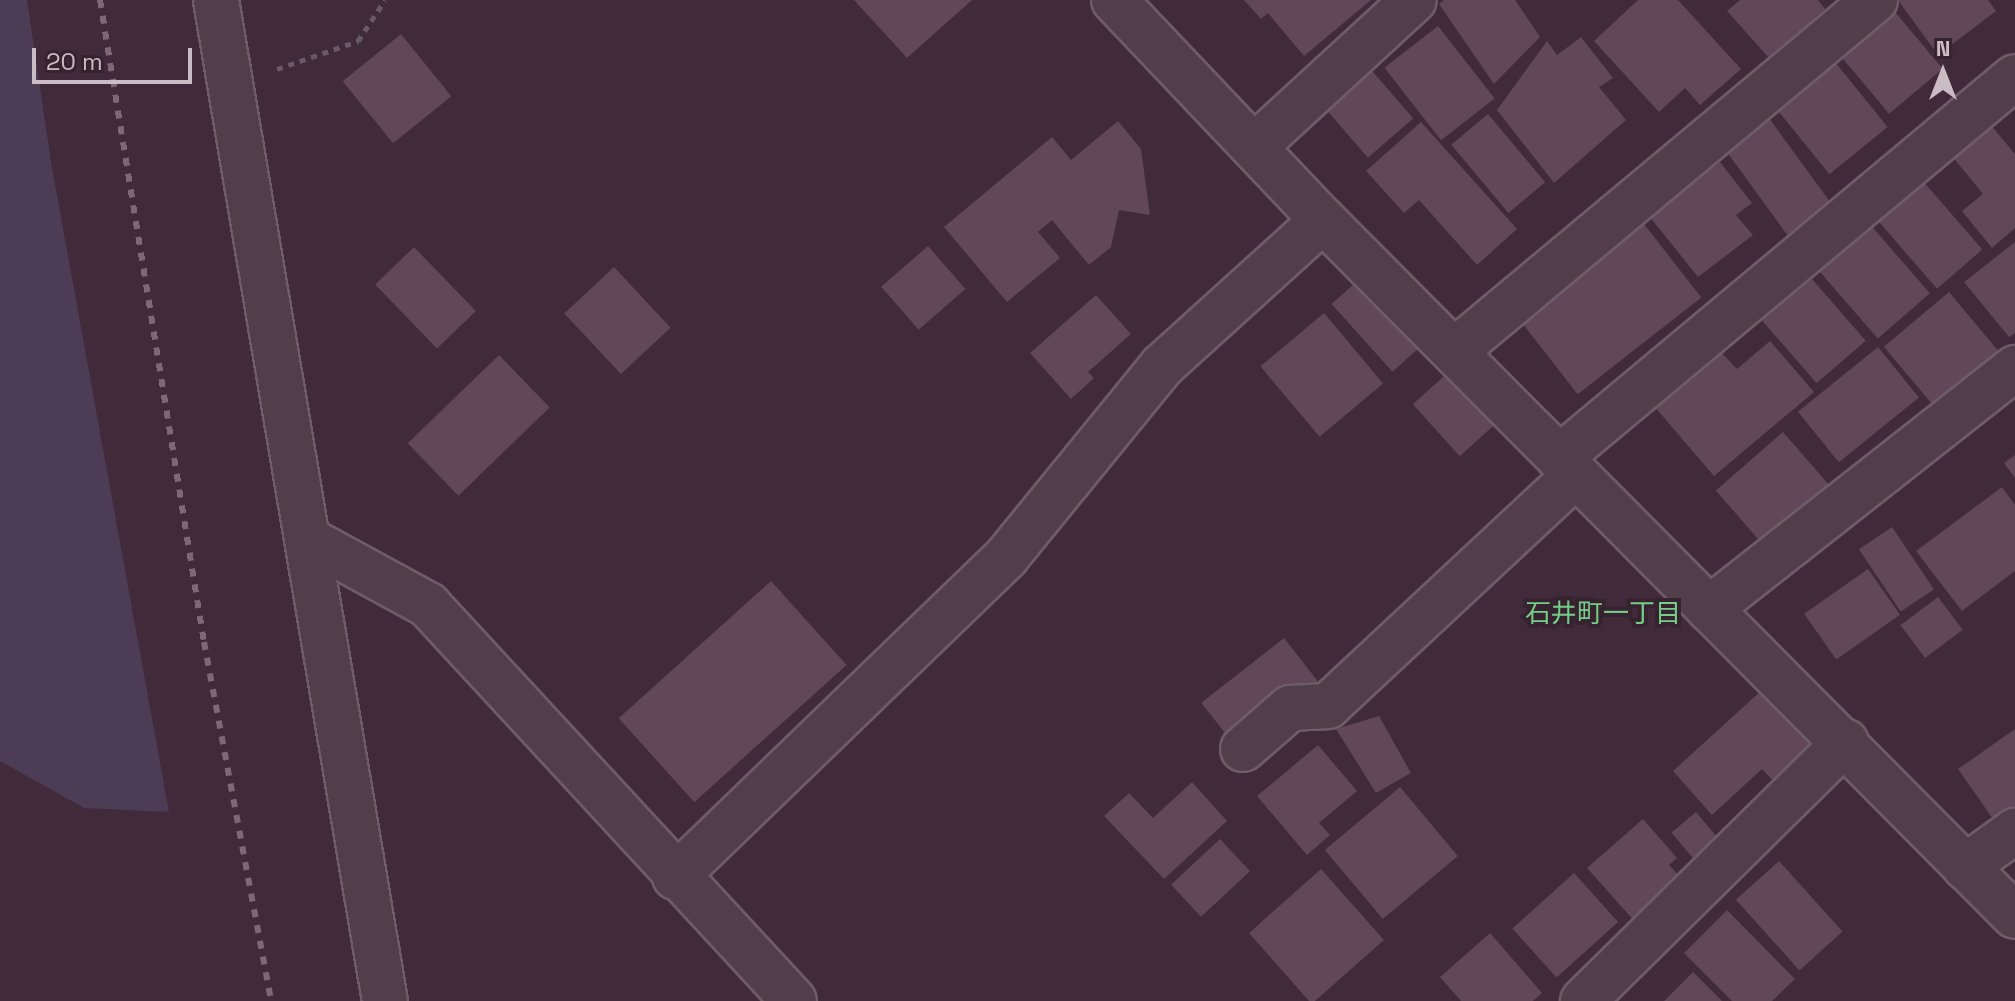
<!DOCTYPE html>
<html>
<head>
<meta charset="utf-8">
<style>
  body { margin:0 }
  #map { position:relative; width:2015px; height:1001px; overflow:hidden; background:#412a39; font-family:"Space Grotesk","Noto Sans JP",sans-serif }
  div>[style] { position:absolute }
  [style*='--x'] { left:calc(var(--x)*1px); top:calc(var(--y)*1px); width:calc(var(--w)*1px); rotate:calc(var(--a)*1deg) }
  .green>* { inset:0; background:#4c3c55 }
  .building>* { inset:0; background:#614757; transform-origin:0 0 }
  .path>* { height:5px; margin-top:-2.5px; transform-origin:0; background:repeating-linear-gradient(90deg,#6a586b 0 6px,transparent 0 12px) }
  .roads { filter:drop-shadow(2px 0 #6e5c68) drop-shadow(-2px 0 #6e5c68) drop-shadow(0 2px #6e5c68) drop-shadow(0 -2px #6e5c68) }
  .minor>* { height:44px; margin:-22px; padding:0 22px; transform-origin:22px; border-radius:22px; background:#513e4a }
  .tertiary>* { height:44px; margin:-22px; padding:0 22px; transform-origin:22px; border-radius:22px; background:#513e4a }
  .rail>* { height:6px; margin-top:-3px; transform-origin:0; background:repeating-linear-gradient(90deg,#7f6876 0 8px,transparent 0 16px) }
  span { translate:-50% -50%; white-space:nowrap; text-align:center; line-height:1.15; -webkit-text-stroke:8px #37232f; paint-order:stroke }
  .neighbourhood-label { font-size:26px; color:#74cd88 }
  .north { position:absolute; left:1903px; top:32px; width:80px; height:80px; -webkit-text-stroke:6px #37232f; paint-order:stroke; rotate:0deg; font-size:22px; font-weight:700; line-height:32px; text-align:center; color:#cbbbc5 }
  .north::after { content:''; display:block; margin:auto; width:28px; height:36px; background:#cbbbc5; clip-path:polygon(50% 0,100% 100%,50% 72%,0 100%) }
  .scale { position:absolute; left:32px; top:48px; width:160px; height:36px; box-sizing:border-box; border:4px solid #cbbbc5; border-top:0; padding-left:10px; font-size:24px; line-height:28px; white-space:nowrap; color:#cbbbc5; -webkit-text-stroke:6px #37232f; paint-order:stroke }
</style>
</head>
<body>
<div id="map">
  <div class="green">
    <i style="clip-path:polygon(0 0,27px 0,52px 168px,169px 812px,84px 808px,0 761px)"></i>
  </div>
  <div class="building">
    <i style="clip-path:polygon(854px 0,972px 0,907px 58px)"></i>
    <i style="clip-path:polygon(1244px 0,1371px 0,1304px 56px,1268px 13px,1261px 19px)"></i>
    <i style="clip-path:polygon(1444px 0,1515px 0,1540px 37px,1494px 84px,1439px 4px)"></i>
    <i style="clip-path:polygon(1638px 0,1678px 0,1741px 69px,1700px 105px,1685px 88px,1659px 112px,1594px 41px)"></i>
    <i style="clip-path:polygon(1740px 0,1818px 0,1825px 9px,1769px 58px,1727px 11px)"></i>
    <i style="clip-path:polygon(1898px 0,1988px 0,1996px 11px,1938px 55px)"></i>
    <i style="left:1890px;top:6px;width:82px;height:70px;rotate:50deg"></i>
    <i style="left:1438px;top:26px;width:92px;height:68px;rotate:52deg"></i>
    <i style="left:401px;top:34px;width:80px;height:75px;rotate:51deg"></i>
    <i style="clip-path:polygon(1581px 37px,1613px 78px,1599px 87px,1626px 120px,1554px 183px,1497px 110px,1547px 41px,1557px 55px)"></i>
    <i style="left:1831px;top:57px;width:90px;height:75px;rotate:51deg"></i>
    <i style="left:1366px;top:64px;width:72px;height:60px;rotate:49deg"></i>
    <i style="left:1488px;top:114px;width:89px;height:48px;rotate:50deg"></i>
    <i style="left:1769px;top:118px;width:112px;height:54px;rotate:54deg"></i>
    <i style="clip-path:polygon(1985px 118px,2015px 154px,2015px 228px,1992px 248px,1962px 211px,1983px 194px,1947px 150px)"></i>
    <i style="clip-path:polygon(1118px 121px,1141px 149px,1150px 215px,1119px 210px,1111px 247px,1089px 265px,1052px 220px,1038px 232px,1060px 258px,1007px 302px,944px 227px,1052px 137px,1071px 160px)"></i>
    <i style="clip-path:polygon(1421px 122px,1517px 229px,1477px 265px,1419px 200px,1404px 213px,1366px 171px)"></i>
    <i style="clip-path:polygon(1720px 162px,1752px 203px,1736px 215px,1753px 235px,1698px 277px,1650px 217px)"></i>
    <i style="left:1922px;top:180px;width:92px;height:60px;rotate:49deg"></i>
    <i style="left:1633px;top:210px;width:111px;height:157px;rotate:52deg"></i>
    <i style="left:1861px;top:214px;width:105px;height:69px;rotate:49deg"></i>
    <i style="clip-path:polygon(2015px 242px,2015px 333px,2009px 337px,1964px 282px)"></i>
    <i style="left:928px;top:246px;width:57px;height:62px;rotate:49deg"></i>
    <i style="left:414px;top:247px;width:89px;height:54px;rotate:46deg"></i>
    <i style="left:614px;top:267px;width:83px;height:68px;rotate:47deg"></i>
    <i style="left:1806px;top:272px;width:91px;height:65px;rotate:49deg"></i>
    <i style="left:1365px;top:274px;width:91px;height:45px;rotate:48deg"></i>
    <i style="left:1949px;top:292px;width:77px;height:85px;rotate:50deg"></i>
    <i style="clip-path:polygon(1096px 295px,1131px 334px,1088px 372px,1094px 378px,1071px 399px,1030px 353px)"></i>
    <i style="left:1324px;top:313px;width:92px;height:83px;rotate:50deg"></i>
    <i style="clip-path:polygon(1770px 341px,1814px 392px,1714px 476px,1653px 405px,1719px 350px,1737px 369px)"></i>
    <i style="left:1878px;top:347px;width:65px;height:103px;rotate:51deg"></i>
    <i style="left:499px;top:355px;width:73px;height:127px;rotate:46deg"></i>
    <i style="left:1453px;top:368px;width:70px;height:54px;rotate:48deg"></i>
    <i style="left:1783px;top:432px;width:69px;height:89px;rotate:49deg"></i>
    <i style="clip-path:polygon(2015px 455px,2015px 478px,2004px 463px)"></i>
    <i style="clip-path:polygon(2002px 487px,2015px 505px,2015px 571px,1962px 611px,1916px 551px)"></i>
    <i style="left:1892px;top:527px;width:75px;height:40px;rotate:56deg"></i>
    <i style="left:1868px;top:569px;width:56px;height:78px;rotate:55deg"></i>
    <i style="left:771px;top:581px;width:113px;height:205px;rotate:48deg"></i>
    <i style="left:1938px;top:597px;width:41px;height:47px;rotate:53deg"></i>
    <i style="left:1284px;top:638px;width:55px;height:105px;rotate:52deg"></i>
    <i style="clip-path:polygon(1762px 690px,1814px 746px,1775px 783px,1762px 769px,1712px 815px,1673px 771px)"></i>
    <i style="clip-path:polygon(1379px 716px,1411px 773px,1376px 793px,1336px 729px)"></i>
    <i style="clip-path:polygon(2015px 729px,2015px 819px,2000px 829px,1958px 769px)"></i>
    <i style="clip-path:polygon(1318px 745px,1357px 791px,1319px 823px,1330px 835px,1307px 855px,1257px 796px)"></i>
    <i style="clip-path:polygon(1192px 782px,1227px 821px,1164px 879px,1104px 816px,1129px 793px,1153px 818px)"></i>
    <i style="left:1400px;top:787px;width:90px;height:98px;rotate:50deg"></i>
    <i style="left:1696px;top:812px;width:48px;height:32px;rotate:50deg"></i>
    <i style="clip-path:polygon(1643px 819px,1677px 858px,1669px 865px,1685px 882px,1637px 924px,1587px 868px)"></i>
    <i style="left:1220px;top:839px;width:44px;height:67px;rotate:47deg"></i>
    <i style="left:1779px;top:861px;width:95px;height:58px;rotate:48deg"></i>
    <i style="clip-path:polygon(1321px 869px,1384px 940px,1315px 1001px,1309px 1001px,1249px 933px)"></i>
    <i style="left:1574px;top:873px;width:66px;height:83px;rotate:48deg"></i>
    <i style="clip-path:polygon(1727px 910px,1795px 979px,1772px 1001px,1732px 1001px,1684px 953px)"></i>
    <i style="clip-path:polygon(1490px 933px,1542px 993px,1533px 1001px,1461px 1001px,1440px 977px)"></i>
    <i style="clip-path:polygon(1693px 972px,1722px 1001px,1664px 1001px)"></i>
  </div>
  <div class="path">
    <i style="--x:277;--y:69;--w:86;--a:-19.1"></i>
    <i style="--x:358;--y:41;--w:49;--a:-56.6"></i>
  </div>
  <div class="roads">
    <div class="minor">
      <i style="--x:1114;--y:0;--w:303;--a:46.5"></i>
      <i style="--x:1323;--y:220;--w:981;--a:45.17"></i>
      <i style="--x:1254;--y:147;--w:217;--a:-42.6"></i>
      <i style="--x:1456;--y:350;--w:546;--a:-39.87"></i>
      <i style="--x:1559;--y:458;--w:594;--a:-39.88"></i>
      <i style="--x:309;--y:540;--w:136;--a:28.6"></i>
      <i style="--x:428;--y:605;--w:539;--a:47.25"></i>
      <i style="--x:1709;--y:609;--w:390;--a:-38.2"></i>
      <i style="--x:1243;--y:749;--w:62;--a:-41.1"></i>
      <i style="--x:1290;--y:708;--w:38;--a:-3"></i>
      <i style="--x:1328;--y:706;--w:339;--a:-43"></i>
      <i style="--x:1965;--y:867;--w:62;--a:-35.8"></i>
      <i style="--x:675;--y:877;--w:462;--a:-44"></i>
      <i style="--x:1007;--y:556;--w:245;--a:-50.8"></i>
      <i style="--x:1162;--y:366;--w:217;--a:-42.2"></i>
      <i style="--x:1583;--y:1001;--w:369;--a:-44.6"></i>
    </div>
    <div class="tertiary">
      <i style="--x:216;--y:0;--w:1015;--a:80.42"></i>
    </div>
  </div>
  <div class="rail">
    <i style="--x:100;--y:0;--w:650;--a:80.8"></i>
    <i style="--x:204;--y:642;--w:365;--a:79.4"></i>
  </div>
  <div class="neighbourhood-label">
    <span style="left:1603px;top:614px">石井町一丁目</span>
  </div>
  <div class="north">N</div>
  <div class="scale">20 m</div>
</div>
</body>
</html>
